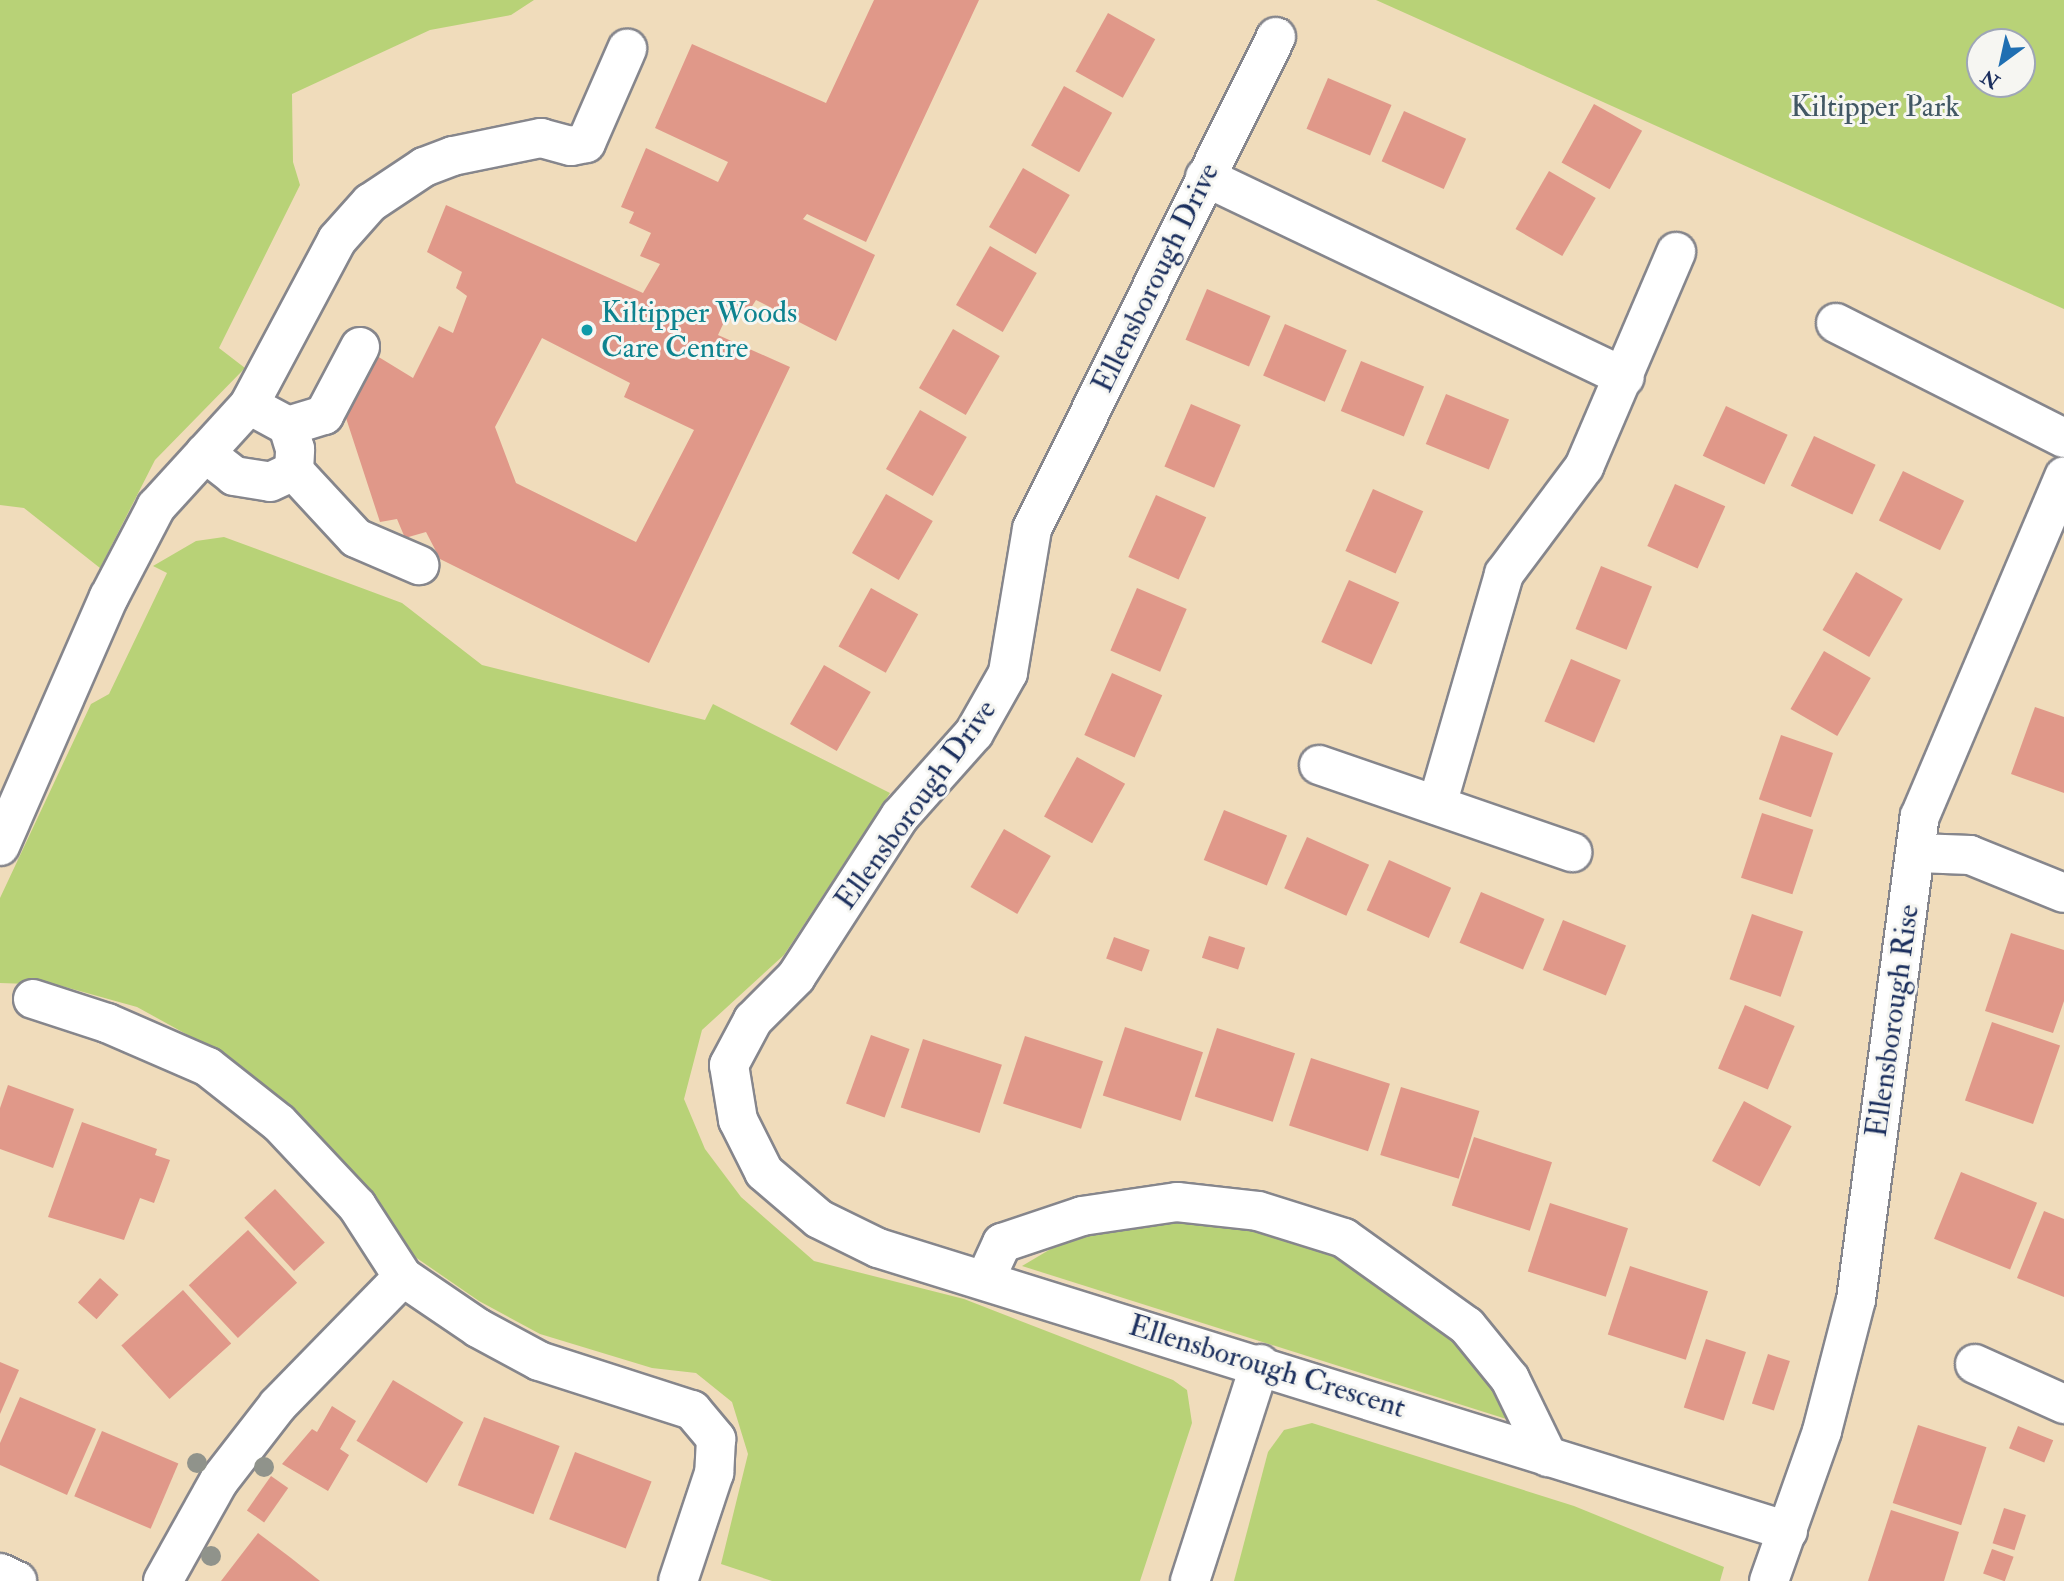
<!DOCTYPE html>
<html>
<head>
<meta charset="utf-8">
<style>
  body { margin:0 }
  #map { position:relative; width:2064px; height:1581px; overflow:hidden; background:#f0dcbb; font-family:"IM FELL Double Pica",serif }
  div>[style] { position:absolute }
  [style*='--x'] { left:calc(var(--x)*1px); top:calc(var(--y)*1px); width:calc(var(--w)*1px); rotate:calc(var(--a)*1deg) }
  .green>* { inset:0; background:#b8d277 }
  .building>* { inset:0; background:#e09889; transform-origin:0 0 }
  .roads { filter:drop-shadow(2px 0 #86868c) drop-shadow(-2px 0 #86868c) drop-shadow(0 2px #86868c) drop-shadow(0 -2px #86868c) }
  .minor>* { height:38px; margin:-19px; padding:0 19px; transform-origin:19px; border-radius:19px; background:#fff }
  .trees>* { width:20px; height:20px; margin:-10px; border-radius:50%; background:#90938b }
  .dots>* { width:19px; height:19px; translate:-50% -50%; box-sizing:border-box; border:4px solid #f6f6f2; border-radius:50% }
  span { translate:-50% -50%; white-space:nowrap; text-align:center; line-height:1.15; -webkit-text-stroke:6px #f6f6f2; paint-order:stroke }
  .park-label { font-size:30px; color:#425864 }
  .street-label { font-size:30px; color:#1b2f5e }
  .culture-label { font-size:30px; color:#0d838f }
  .left { translate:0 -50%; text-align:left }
  .north { position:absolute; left:1966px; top:28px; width:70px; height:70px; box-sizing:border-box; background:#f6f6f2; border:2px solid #9ea6b7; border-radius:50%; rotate:213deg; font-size:19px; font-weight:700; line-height:28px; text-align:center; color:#1b2f5e }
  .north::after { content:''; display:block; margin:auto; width:24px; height:32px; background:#1f6fb2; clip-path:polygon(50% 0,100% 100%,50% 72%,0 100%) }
</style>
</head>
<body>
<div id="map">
  <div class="green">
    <i style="clip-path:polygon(0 0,534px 0,511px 15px,430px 30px,292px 94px,293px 162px,300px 185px,219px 348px,245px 368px,155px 460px,100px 568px,24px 508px,0 505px)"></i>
    <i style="clip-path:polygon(evenodd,1376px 0,2064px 0,2064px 309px,1376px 0,1980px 42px,2022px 42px,2022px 84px,1980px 84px,1980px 42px)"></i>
    <i style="clip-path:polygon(224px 537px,402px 603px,482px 665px,705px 720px,713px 704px,890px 793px,784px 955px,702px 1030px,684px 1099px,705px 1149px,741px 1197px,814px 1261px,964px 1299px,1173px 1380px,1187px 1390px,1192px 1423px,1140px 1581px,772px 1581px,721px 1564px,748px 1454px,732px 1402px,696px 1373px,652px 1368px,540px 1334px,479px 1301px,405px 1250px,206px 1045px,137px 1007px,58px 985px,0 983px,0 898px,91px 704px,109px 694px,167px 573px,153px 566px,196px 541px)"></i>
    <i style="clip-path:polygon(1203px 1218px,1303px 1239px,1374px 1275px,1458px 1344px,1519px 1423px,1022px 1266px,1076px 1234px)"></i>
    <i style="clip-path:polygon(1312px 1423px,1574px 1506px,1724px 1567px,1720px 1581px,1234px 1581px,1268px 1452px,1284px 1430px)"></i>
  </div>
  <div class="building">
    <i style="clip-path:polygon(evenodd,874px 0,979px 0,866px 242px,807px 214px,803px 219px,875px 255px,836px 341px,756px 300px,749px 311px,732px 305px,718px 335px,790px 367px,649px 663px,440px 559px,426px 532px,405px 538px,397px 519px,380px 522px,346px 418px,377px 356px,413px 378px,439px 326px,453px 333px,467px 296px,456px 288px,462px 272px,427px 252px,446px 205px,643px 293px,660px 264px,640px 256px,651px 233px,629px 223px,634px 212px,621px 207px,646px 148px,718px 182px,728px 162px,655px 128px,692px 44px,826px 103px,874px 0,542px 338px,630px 383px,624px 397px,694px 430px,636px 542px,516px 483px,495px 427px,542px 338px)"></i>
    <i style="left:1108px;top:13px;width:54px;height:67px;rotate:29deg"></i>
    <i style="left:1328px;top:78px;width:69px;height:55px;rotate:23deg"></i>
    <i style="left:1064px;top:86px;width:55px;height:68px;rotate:29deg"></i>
    <i style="left:1594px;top:104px;width:55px;height:67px;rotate:29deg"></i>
    <i style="left:1404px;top:111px;width:68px;height:55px;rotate:24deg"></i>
    <i style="left:1023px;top:168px;width:54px;height:68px;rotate:30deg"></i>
    <i style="left:1549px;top:171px;width:54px;height:67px;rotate:30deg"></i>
    <i style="left:990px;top:246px;width:54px;height:68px;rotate:30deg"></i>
    <i style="left:1207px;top:289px;width:69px;height:55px;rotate:23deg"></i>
    <i style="left:1285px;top:324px;width:67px;height:56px;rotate:23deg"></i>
    <i style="left:953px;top:329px;width:54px;height:68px;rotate:30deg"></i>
    <i style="left:1361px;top:361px;width:68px;height:54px;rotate:22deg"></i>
    <i style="left:1446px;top:394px;width:68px;height:54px;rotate:22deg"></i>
    <i style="left:1191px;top:404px;width:54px;height:68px;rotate:23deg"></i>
    <i style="left:1726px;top:406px;width:68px;height:55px;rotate:25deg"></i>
    <i style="left:920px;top:410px;width:54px;height:68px;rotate:30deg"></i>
    <i style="left:1814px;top:436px;width:68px;height:55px;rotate:25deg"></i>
    <i style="left:1903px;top:471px;width:68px;height:55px;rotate:26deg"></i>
    <i style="left:1675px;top:484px;width:55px;height:68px;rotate:24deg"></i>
    <i style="left:1373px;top:489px;width:55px;height:68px;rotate:24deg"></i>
    <i style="left:886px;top:494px;width:54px;height:68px;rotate:30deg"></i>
    <i style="left:1156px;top:495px;width:55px;height:68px;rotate:24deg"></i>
    <i style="left:1601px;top:566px;width:55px;height:68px;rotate:22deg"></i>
    <i style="left:1856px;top:572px;width:54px;height:67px;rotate:30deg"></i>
    <i style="left:1349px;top:580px;width:55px;height:68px;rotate:24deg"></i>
    <i style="left:871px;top:588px;width:54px;height:67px;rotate:29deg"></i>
    <i style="left:1137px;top:588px;width:54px;height:68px;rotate:23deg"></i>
    <i style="left:1824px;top:651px;width:54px;height:67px;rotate:30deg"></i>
    <i style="left:1571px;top:659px;width:54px;height:68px;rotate:23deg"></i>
    <i style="left:824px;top:665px;width:54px;height:68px;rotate:30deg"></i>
    <i style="left:1112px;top:673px;width:55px;height:68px;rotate:24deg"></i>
    <i style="clip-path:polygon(2035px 707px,2064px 717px,2064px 793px,2011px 774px)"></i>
    <i style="left:1781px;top:735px;width:55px;height:68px;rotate:19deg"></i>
    <i style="left:1077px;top:757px;width:55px;height:68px;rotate:29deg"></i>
    <i style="left:1224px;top:810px;width:68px;height:54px;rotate:22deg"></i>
    <i style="left:1762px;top:813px;width:54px;height:68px;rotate:18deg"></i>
    <i style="left:1004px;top:829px;width:54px;height:67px;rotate:30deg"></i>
    <i style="left:1307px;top:837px;width:68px;height:56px;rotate:24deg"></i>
    <i style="left:1389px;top:860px;width:68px;height:55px;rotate:24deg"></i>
    <i style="left:1481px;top:892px;width:69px;height:55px;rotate:23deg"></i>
    <i style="left:1752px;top:914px;width:54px;height:69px;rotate:19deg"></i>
    <i style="left:1563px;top:920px;width:68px;height:54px;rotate:22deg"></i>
    <i style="clip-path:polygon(2011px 933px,2064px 950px,2064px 1001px,2053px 1033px,1985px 1011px)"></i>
    <i style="left:1209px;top:936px;width:38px;height:23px;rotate:18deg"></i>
    <i style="left:1114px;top:937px;width:38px;height:23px;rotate:20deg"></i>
    <i style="left:1745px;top:1005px;width:54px;height:69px;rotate:23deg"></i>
    <i style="left:1992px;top:1022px;width:72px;height:83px;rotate:19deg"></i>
    <i style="left:1125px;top:1027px;width:82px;height:72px;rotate:18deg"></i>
    <i style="left:1217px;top:1028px;width:82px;height:72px;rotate:18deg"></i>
    <i style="left:871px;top:1035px;width:41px;height:73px;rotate:20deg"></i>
    <i style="left:1025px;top:1036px;width:82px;height:71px;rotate:18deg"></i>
    <i style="left:923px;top:1039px;width:83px;height:72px;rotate:18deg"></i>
    <i style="left:1311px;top:1058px;width:83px;height:71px;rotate:18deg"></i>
    <i style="clip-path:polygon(8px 1085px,74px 1109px,53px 1168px,0 1149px,0 1108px)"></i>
    <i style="left:1401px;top:1087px;width:82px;height:71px;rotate:17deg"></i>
    <i style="left:1744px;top:1101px;width:54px;height:68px;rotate:28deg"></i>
    <i style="clip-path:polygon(82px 1122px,157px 1149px,155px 1155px,170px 1160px,154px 1203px,140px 1198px,124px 1240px,48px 1217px)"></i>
    <i style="left:1474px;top:1137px;width:82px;height:72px;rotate:18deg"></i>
    <i style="left:1961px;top:1172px;width:82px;height:72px;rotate:22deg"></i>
    <i style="left:275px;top:1189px;width:73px;height:42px;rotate:47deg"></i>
    <i style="left:1550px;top:1203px;width:82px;height:72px;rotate:18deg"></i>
    <i style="clip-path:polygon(2044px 1211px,2064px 1219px,2064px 1297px,2017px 1278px)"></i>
    <i style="left:248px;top:1230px;width:72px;height:81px;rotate:47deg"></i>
    <i style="left:1630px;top:1266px;width:82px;height:72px;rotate:18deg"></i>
    <i style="left:100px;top:1278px;width:25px;height:33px;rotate:42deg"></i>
    <i style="left:183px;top:1290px;width:72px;height:83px;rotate:48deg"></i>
    <i style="left:1706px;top:1339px;width:42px;height:72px;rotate:18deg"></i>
    <i style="left:1768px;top:1354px;width:23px;height:52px;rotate:18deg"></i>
    <i style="clip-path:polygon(0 1362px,19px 1370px,0 1414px)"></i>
    <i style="left:393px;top:1380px;width:82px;height:71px;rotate:31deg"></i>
    <i style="clip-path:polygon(20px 1397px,96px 1429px,67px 1495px,0 1465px,0 1443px)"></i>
    <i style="clip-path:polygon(332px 1406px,356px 1421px,340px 1449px,349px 1455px,328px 1491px,282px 1464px,312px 1429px,317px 1432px)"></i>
    <i style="left:484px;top:1417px;width:81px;height:73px;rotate:21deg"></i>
    <i style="left:1918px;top:1425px;width:72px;height:82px;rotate:18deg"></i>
    <i style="left:2018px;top:1426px;width:38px;height:24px;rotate:22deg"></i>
    <i style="left:102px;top:1431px;width:83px;height:71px;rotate:23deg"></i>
    <i style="left:575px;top:1452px;width:82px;height:72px;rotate:21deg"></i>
    <i style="left:271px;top:1476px;width:21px;height:42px;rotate:35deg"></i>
    <i style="left:2004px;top:1508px;width:23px;height:37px;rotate:18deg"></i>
    <i style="clip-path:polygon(1891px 1510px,1959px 1532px,1944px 1581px,1868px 1581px)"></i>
    <i style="clip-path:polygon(258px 1533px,291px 1558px,320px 1581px,221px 1581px)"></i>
    <i style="left:1992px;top:1549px;width:23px;height:26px;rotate:20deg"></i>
  </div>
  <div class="roads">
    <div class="minor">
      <i style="--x:1276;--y:37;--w:549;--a:116.38"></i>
      <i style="--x:1032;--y:529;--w:146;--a:99.5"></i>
      <i style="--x:1008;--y:673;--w:69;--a:119.5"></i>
      <i style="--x:974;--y:733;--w:111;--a:131.7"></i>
      <i style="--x:900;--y:816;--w:192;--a:122.9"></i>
      <i style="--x:796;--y:977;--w:61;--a:135"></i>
      <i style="--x:753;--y:1020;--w:51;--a:118.1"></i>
      <i style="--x:729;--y:1065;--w:56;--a:80.7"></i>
      <i style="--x:738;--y:1120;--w:58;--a:63.4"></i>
      <i style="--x:764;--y:1172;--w:72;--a:40.5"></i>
      <i style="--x:819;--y:1219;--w:66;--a:26.2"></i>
      <i style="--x:878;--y:1248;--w:953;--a:17.28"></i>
      <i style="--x:1205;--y:177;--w:465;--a:25.5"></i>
      <i style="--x:1836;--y:323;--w:255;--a:26.8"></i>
      <i style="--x:288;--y:426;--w:38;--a:-17"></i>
      <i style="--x:324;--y:415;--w:77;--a:-62.1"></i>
      <i style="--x:205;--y:453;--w:37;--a:38"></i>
      <i style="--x:234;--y:476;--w:36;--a:9"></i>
      <i style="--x:270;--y:482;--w:26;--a:-25"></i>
      <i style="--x:294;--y:471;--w:22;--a:-87"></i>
      <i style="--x:295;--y:449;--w:24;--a:-107"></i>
      <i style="--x:288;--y:426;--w:44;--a:-151.7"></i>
      <i style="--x:294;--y:471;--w:91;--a:47.2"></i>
      <i style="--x:356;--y:538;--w:69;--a:23.2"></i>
      <i style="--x:1319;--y:765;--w:268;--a:19"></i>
      <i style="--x:1437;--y:805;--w:241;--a:-73.8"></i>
      <i style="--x:1504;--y:574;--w:134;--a:-53.2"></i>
      <i style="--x:1584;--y:467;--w:234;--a:-66.8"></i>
      <i style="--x:0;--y:846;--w:272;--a:-66.4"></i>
      <i style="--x:109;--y:597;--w:102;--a:-62.4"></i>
      <i style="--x:156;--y:507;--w:138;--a:-47.6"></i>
      <i style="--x:249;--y:405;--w:187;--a:-61.9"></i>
      <i style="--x:337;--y:240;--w:50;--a:-48.3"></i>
      <i style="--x:370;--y:203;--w:65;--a:-33.7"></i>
      <i style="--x:424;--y:167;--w:31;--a:-21"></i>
      <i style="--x:453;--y:156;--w:90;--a:-11.6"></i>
      <i style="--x:541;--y:138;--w:31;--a:15"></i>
      <i style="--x:571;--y:146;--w:15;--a:-11"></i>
      <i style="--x:586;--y:143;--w:103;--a:-66.4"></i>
      <i style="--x:1918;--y:853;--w:52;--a:2.2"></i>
      <i style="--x:1970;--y:855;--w:101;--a:22"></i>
      <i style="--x:33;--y:999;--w:78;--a:18"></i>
      <i style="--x:107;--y:1023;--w:110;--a:23.5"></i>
      <i style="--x:208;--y:1067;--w:90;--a:38.3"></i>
      <i style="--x:279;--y:1123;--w:114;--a:46.8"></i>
      <i style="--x:357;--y:1206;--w:85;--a:57.1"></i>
      <i style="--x:403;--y:1277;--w:91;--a:34.2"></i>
      <i style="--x:478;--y:1328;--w:69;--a:28.4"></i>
      <i style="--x:539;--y:1361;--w:161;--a:17.8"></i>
      <i style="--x:692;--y:1410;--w:38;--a:50"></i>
      <i style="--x:716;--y:1439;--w:34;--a:93"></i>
      <i style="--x:714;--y:1473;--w:114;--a:108.4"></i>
      <i style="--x:985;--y:1280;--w:41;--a:-65.3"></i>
      <i style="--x:1002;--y:1243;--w:84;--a:-18.6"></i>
      <i style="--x:1082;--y:1216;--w:96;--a:-8.4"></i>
      <i style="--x:1177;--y:1202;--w:81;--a:6.3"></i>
      <i style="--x:1258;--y:1211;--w:90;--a:17.4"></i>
      <i style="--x:1344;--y:1238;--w:151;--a:35.6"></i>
      <i style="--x:1467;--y:1326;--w:68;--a:50.9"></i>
      <i style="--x:1510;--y:1379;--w:87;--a:64"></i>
      <i style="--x:1975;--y:1364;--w:98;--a:24.2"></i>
      <i style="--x:0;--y:1573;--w:19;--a:25"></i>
      <i style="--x:163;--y:1581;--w:115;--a:-60.8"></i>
      <i style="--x:219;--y:1481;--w:96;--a:-52.2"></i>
      <i style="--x:278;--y:1405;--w:179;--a:-45.7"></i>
      <i style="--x:1190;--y:1581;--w:228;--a:-72.1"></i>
      <i style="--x:1769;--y:1581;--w:159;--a:-70.5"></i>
      <i style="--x:1822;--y:1431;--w:135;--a:-75.5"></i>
      <i style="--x:1856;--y:1300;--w:488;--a:-82.5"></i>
      <i style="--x:1920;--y:816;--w:369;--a:-67"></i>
    </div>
  </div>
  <div class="trees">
    <i style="left:197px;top:1463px"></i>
    <i style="left:264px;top:1467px"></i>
    <i style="left:211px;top:1556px"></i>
  </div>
  <div class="dots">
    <i style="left:587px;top:330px;background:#0f9aa8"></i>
  </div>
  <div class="park-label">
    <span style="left:1875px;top:107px">Kiltipper Park</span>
  </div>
  <div class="street-label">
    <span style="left:1156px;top:278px;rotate:-64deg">Ellensborough Drive</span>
    <span style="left:916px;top:805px;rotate:-54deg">Ellensborough Drive</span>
    <span style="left:1893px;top:1021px;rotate:-82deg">Ellensborough Rise</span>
    <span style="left:1267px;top:1367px;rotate:17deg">Ellensborough Crescent</span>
  </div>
  <div class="culture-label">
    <span class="left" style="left:601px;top:330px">Kiltipper Woods<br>Care Centre</span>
  </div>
  <div class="north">N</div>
</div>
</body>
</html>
